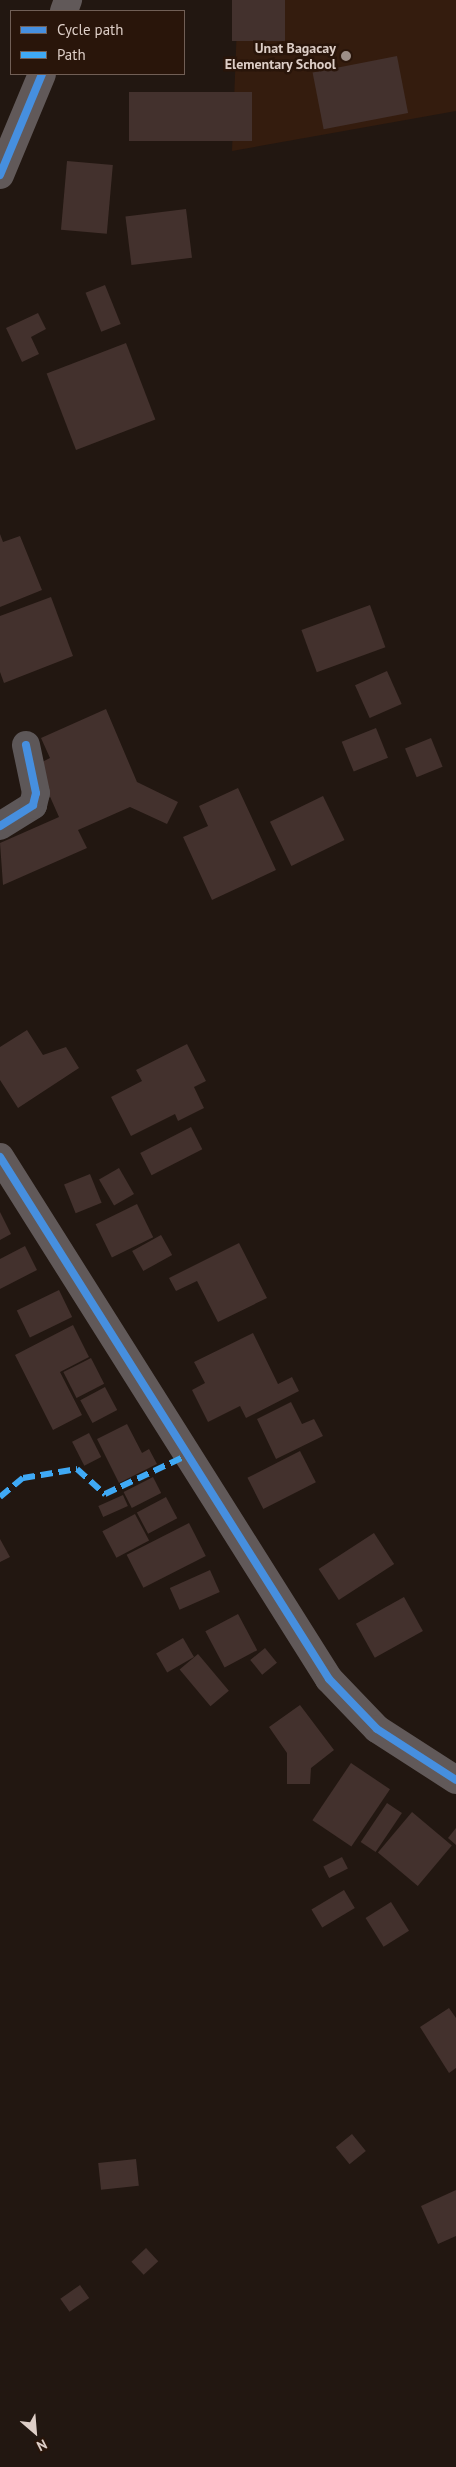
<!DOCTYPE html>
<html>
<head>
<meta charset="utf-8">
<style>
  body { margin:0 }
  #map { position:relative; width:456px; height:2467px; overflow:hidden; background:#221711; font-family:"PT Sans",sans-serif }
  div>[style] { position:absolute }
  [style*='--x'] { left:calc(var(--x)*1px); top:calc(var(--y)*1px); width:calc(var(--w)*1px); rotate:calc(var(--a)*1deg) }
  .built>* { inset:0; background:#341c0e }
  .building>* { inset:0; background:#43312d; transform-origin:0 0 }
  .street>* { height:28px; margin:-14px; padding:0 14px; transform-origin:14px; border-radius:14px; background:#5d5758 }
  .secondary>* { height:28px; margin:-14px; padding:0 14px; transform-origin:14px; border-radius:14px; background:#615959 }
  .quiet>* { height:6px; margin-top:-3px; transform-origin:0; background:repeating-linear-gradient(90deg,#3fa9f5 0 12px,transparent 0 18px) }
  .cycleway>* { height:8px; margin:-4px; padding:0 4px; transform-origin:4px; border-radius:4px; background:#468fdf }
  .dots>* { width:14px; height:14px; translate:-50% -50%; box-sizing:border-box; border:2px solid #29150a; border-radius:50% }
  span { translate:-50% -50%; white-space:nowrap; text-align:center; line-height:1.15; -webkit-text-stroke:5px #29150a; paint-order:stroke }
  .poi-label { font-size:14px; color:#ddcec7; font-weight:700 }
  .right { translate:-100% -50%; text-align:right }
  .legend { position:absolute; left:10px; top:10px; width:175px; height:65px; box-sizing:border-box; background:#29150a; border:1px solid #715f56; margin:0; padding:6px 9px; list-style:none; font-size:15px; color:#ddcec7 }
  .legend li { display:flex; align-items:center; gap:10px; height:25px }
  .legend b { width:25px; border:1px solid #715f56 }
  .north { position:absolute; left:10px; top:2407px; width:50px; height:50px; -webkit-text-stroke:4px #29150a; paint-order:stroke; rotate:153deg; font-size:14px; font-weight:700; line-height:20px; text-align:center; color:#ddcec7 }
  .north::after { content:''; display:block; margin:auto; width:18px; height:22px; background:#ddcec7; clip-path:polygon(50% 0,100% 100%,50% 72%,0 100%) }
</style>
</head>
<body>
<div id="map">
  <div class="built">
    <i style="clip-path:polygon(238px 0,456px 0,456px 111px,232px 151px)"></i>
  </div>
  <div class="building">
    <i style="left:232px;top:0;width:53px;height:41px"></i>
    <i style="left:397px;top:56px;width:58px;height:86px;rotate:79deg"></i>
    <i style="left:129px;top:92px;width:123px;height:49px"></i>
    <i style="left:67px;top:161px;width:46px;height:69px;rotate:5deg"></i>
    <i style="left:186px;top:209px;width:49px;height:61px;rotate:83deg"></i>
    <i style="left:105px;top:285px;width:42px;height:21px;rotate:68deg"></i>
    <i style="clip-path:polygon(38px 313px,46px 329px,31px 337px,39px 354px,22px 362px,6px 328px)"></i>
    <i style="left:126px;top:343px;width:82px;height:85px;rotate:69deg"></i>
    <i style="clip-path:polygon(0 534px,3px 542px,20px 536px,42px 590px,0 607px)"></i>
    <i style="clip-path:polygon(51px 597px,73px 656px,4px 683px,0 672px,0 616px)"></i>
    <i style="left:370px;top:605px;width:45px;height:73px;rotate:70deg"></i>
    <i style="left:387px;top:671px;width:36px;height:35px;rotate:66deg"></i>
    <i style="clip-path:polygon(106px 709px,137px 782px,178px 802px,167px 824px,130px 807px,78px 830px,87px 848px,3px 885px,0 843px,59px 817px,36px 765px,50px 758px,41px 738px)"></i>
    <i style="left:376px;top:728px;width:32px;height:37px;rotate:68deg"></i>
    <i style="left:431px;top:738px;width:31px;height:28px;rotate:68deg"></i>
    <i style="clip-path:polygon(238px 788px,276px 870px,212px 900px,183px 837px,208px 826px,199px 806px)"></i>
    <i style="left:323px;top:796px;width:49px;height:59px;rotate:64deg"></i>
    <i style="clip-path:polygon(27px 1030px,43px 1055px,66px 1047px,79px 1068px,18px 1108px,0 1080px,0 1047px)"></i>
    <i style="clip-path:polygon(187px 1044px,206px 1081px,194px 1087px,204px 1108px,178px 1121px,175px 1114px,131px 1136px,111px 1097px,142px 1081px,136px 1070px)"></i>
    <i style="left:191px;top:1127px;width:25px;height:57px;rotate:63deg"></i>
    <i style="left:119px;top:1168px;width:30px;height:23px;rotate:60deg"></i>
    <i style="left:90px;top:1174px;width:31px;height:28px;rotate:68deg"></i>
    <i style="left:137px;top:1204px;width:37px;height:46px;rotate:64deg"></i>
    <i style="clip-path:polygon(0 1212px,11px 1234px,0 1240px)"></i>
    <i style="left:161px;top:1235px;width:23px;height:33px;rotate:61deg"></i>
    <i style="clip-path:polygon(239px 1243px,267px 1298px,218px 1322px,197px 1281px,176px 1291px,169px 1278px)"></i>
    <i style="clip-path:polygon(25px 1246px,37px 1270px,0 1289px,0 1259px)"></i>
    <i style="left:59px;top:1290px;width:30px;height:47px;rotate:64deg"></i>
    <i style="clip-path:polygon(73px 1325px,89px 1357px,60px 1372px,82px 1415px,53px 1430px,15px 1355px)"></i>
    <i style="clip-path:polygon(253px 1333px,278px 1384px,292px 1377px,299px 1391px,246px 1418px,240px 1406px,208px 1422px,192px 1390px,205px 1383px,194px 1362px)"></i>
    <i style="left:91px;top:1358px;width:29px;height:31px;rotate:63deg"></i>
    <i style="left:105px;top:1387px;width:26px;height:28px;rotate:62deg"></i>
    <i style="clip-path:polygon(291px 1402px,302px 1424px,314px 1419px,323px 1436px,276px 1459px,257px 1419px)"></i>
    <i style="clip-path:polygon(127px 1424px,142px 1453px,149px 1449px,157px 1464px,119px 1483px,97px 1439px)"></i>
    <i style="left:89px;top:1433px;width:27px;height:19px;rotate:63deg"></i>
    <i style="left:300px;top:1451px;width:35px;height:59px;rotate:63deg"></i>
    <i style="left:153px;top:1477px;width:18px;height:33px;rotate:63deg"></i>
    <i style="left:123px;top:1495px;width:12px;height:27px;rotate:66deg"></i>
    <i style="left:166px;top:1497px;width:24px;height:33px;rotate:62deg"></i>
    <i style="left:135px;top:1514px;width:30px;height:37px;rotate:62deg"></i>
    <i style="left:189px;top:1523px;width:37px;height:70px;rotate:63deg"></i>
    <i style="left:374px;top:1533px;width:37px;height:66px;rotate:57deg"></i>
    <i style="clip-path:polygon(0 1539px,10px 1557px,0 1562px)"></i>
    <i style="left:210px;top:1570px;width:24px;height:44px;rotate:66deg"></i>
    <i style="left:404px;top:1597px;width:39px;height:55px;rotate:61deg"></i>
    <i style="left:238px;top:1614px;width:41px;height:37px;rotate:62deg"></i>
    <i style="left:183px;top:1638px;width:22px;height:31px;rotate:60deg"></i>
    <i style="left:265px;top:1648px;width:19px;height:19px;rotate:51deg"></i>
    <i style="left:198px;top:1654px;width:48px;height:24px;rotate:50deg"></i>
    <i style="clip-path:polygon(300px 1705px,334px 1750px,311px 1768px,310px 1784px,287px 1784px,287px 1753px,269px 1727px)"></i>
    <i style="left:351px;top:1763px;width:47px;height:69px;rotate:34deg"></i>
    <i style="left:387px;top:1803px;width:18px;height:47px;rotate:34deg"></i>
    <i style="left:412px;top:1812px;width:52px;height:53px;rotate:40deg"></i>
    <i style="clip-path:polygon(456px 1828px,456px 1845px,448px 1838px)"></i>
    <i style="left:342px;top:1857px;width:13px;height:21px;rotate:63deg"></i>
    <i style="left:344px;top:1890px;width:21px;height:38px;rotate:59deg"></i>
    <i style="left:391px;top:1902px;width:34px;height:30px;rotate:58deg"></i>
    <i style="clip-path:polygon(449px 2008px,456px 2018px,456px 2068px,449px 2073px,420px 2027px)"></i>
    <i style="left:352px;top:2134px;width:22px;height:21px;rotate:51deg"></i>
    <i style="left:136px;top:2159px;width:27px;height:38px;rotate:84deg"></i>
    <i style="clip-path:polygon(456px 2190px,456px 2236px,438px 2244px,421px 2206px)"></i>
    <i style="left:146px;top:2248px;width:18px;height:20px;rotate:47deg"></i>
    <i style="left:80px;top:2285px;width:16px;height:24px;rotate:55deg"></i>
  </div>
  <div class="street">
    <i style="--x:0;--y:826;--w:39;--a:-32"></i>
    <i style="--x:33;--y:805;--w:12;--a:-76"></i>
    <i style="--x:36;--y:793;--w:49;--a:-101.8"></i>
  </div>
  <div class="secondary">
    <i style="--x:64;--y:11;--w:12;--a:-70"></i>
    <i style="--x:0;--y:175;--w:109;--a:-67.4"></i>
    <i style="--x:0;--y:1157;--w:617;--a:57.78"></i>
    <i style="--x:329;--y:1679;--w:69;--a:46.2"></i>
    <i style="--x:377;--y:1729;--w:94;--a:32.8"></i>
  </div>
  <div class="quiet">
    <i style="--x:0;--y:1497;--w:30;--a:-40"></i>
    <i style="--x:23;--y:1478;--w:55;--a:-9.5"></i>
    <i style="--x:77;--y:1469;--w:38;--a:42"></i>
    <i style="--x:105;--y:1494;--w:92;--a:-25.2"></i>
  </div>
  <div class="cycleway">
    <i style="--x:0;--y:175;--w:109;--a:-67.4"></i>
    <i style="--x:0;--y:826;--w:39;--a:-32"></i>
    <i style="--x:33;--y:805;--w:12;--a:-76"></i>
    <i style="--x:36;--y:793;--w:49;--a:-101.8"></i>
    <i style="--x:0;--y:1157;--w:617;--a:57.78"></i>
    <i style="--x:329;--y:1679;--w:69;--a:46.2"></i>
    <i style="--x:377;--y:1729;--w:94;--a:32.8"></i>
  </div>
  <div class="dots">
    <i style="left:346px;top:56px;background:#9c8e87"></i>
  </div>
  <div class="poi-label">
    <span class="right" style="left:336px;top:56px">Unat Bagacay<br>Elementary School</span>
  </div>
  <ul class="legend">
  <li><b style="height:6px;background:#468fdf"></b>Cycle path</li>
  <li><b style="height:6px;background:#3fa9f5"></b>Path</li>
  </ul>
  <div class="north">N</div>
</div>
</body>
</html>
